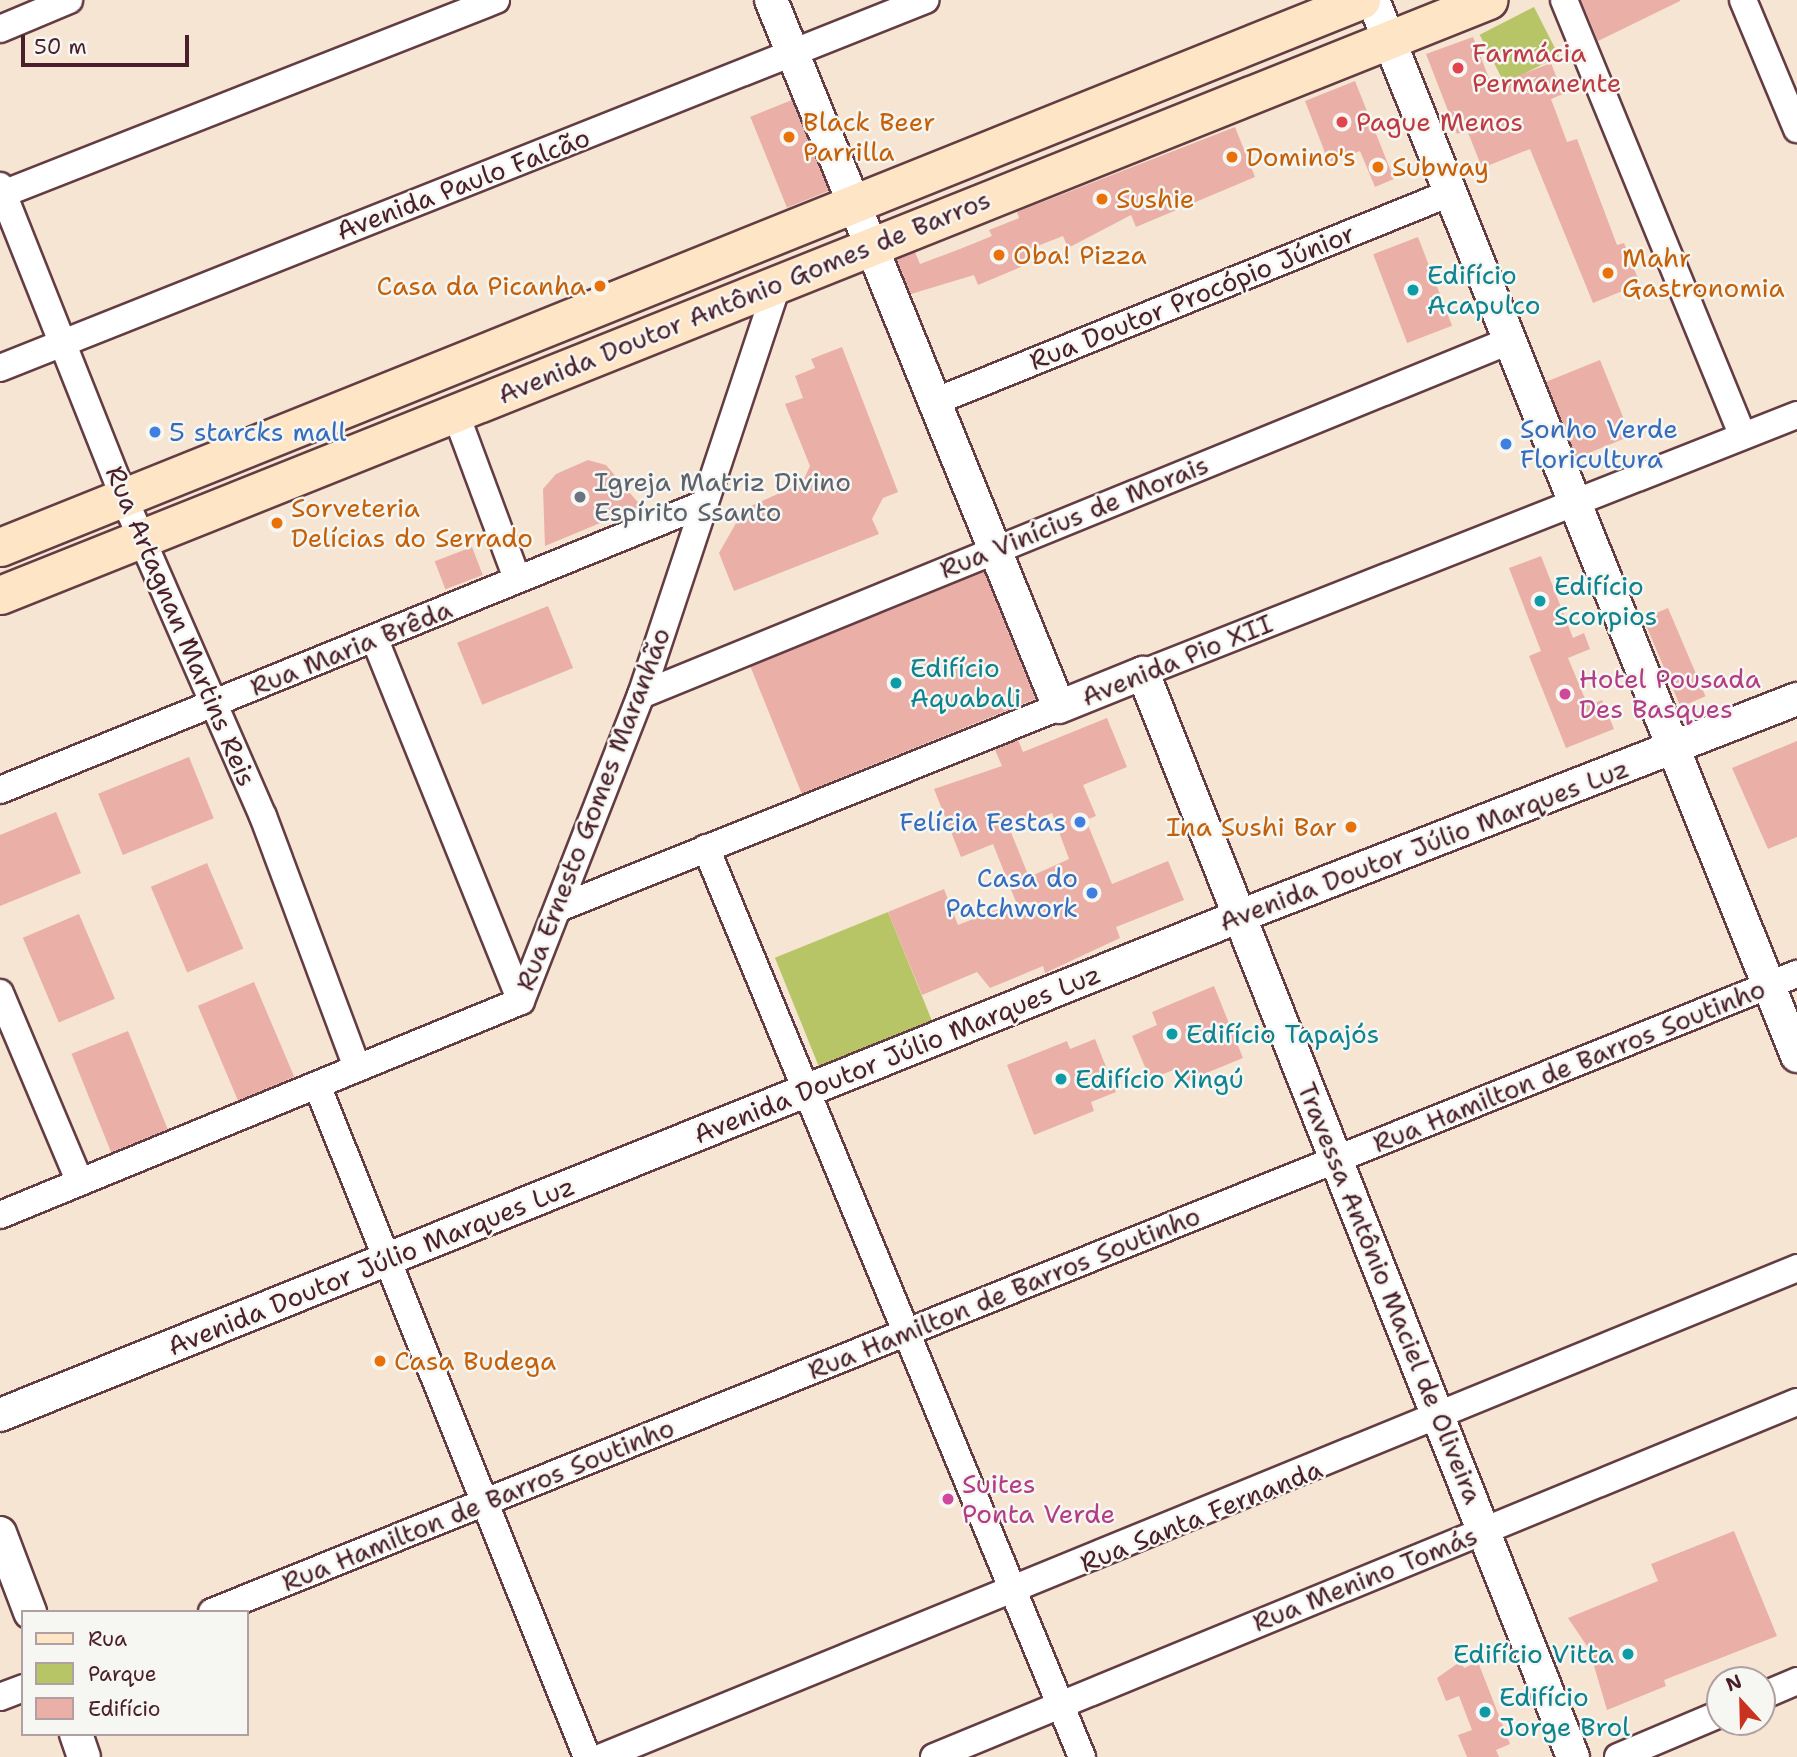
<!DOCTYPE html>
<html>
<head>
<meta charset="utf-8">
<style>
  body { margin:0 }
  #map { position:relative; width:1797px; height:1757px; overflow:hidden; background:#f5e5d2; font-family:"Shantell Sans",sans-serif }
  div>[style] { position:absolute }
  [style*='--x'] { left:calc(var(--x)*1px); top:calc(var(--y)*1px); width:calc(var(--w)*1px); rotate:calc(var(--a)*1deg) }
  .green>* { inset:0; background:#b8c567; transform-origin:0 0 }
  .building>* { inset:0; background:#eab0a8; transform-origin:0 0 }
  .roads { filter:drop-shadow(2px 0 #643d44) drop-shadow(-2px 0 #643d44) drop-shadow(0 2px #643d44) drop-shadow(0 -2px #643d44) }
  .minor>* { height:26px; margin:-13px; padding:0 13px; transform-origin:13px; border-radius:13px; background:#fff }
  .tertiary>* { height:32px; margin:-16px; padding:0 16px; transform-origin:16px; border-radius:16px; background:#fff }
  .secondary>* { height:37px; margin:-18.5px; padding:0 18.5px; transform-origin:18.5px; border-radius:18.5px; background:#fde5c5 }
  .dots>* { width:19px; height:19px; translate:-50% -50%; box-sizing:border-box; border:4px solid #f6f6f2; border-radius:50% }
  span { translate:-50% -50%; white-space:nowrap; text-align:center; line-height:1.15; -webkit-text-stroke:5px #f6f6f2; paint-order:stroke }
  .health-label { font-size:26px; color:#be3a42 }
  .left { translate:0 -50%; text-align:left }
  .food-label { font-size:26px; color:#c56008 }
  .right { translate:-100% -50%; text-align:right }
  .street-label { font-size:26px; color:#4a1f2b }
  .culture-label { font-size:26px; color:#0d838f }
  .shop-label { font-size:26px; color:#366cbe }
  .worship-label { font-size:26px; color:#5b616d }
  .hotel-label { font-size:26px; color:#b23c85 }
  .legend { position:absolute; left:21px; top:1610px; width:228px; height:126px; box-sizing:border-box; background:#f6f6f2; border:2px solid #b1a0a2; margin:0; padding:9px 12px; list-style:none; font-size:21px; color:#4a1f2b }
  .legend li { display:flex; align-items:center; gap:14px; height:35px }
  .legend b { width:35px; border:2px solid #b1a0a2 }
  .north { position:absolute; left:1706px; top:1666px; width:70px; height:70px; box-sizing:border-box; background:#f6f6f2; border:2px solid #b1a0a2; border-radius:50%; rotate:338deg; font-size:19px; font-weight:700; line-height:28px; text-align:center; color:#4a1f2b }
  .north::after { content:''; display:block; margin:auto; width:24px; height:32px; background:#c8321e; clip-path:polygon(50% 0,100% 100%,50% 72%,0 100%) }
  .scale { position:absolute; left:21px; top:35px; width:168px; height:32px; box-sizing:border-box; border:4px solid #4a1f2b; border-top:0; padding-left:9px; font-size:21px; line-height:24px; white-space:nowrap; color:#4a1f2b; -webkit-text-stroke:5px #f6f6f2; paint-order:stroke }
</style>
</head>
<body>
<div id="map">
  <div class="green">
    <i style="left:1534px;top:7px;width:55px;height:61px;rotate:63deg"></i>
    <i style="left:888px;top:912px;width:119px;height:122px;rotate:68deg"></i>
  </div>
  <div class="building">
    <i style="clip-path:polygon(1581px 0,1680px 0,1680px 1px,1598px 41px)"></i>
    <i style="clip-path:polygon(1473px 37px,1492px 86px,1551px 63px,1563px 94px,1551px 99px,1567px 142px,1577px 139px,1617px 245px,1624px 243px,1640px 284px,1593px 303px,1530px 149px,1482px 168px,1467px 130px,1457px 134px,1426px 54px)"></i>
    <i style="clip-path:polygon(1355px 81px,1394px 179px,1375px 187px,1360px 151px,1329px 163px,1305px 101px)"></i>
    <i style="left:792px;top:100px;width:98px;height:45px;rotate:68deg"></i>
    <i style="clip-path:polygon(1235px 127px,1255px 177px,1136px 227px,1131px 215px,1068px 248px,1063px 236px,1030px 249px,1035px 261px,978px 285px,974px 275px,911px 294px,897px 260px,915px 252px,920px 264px,960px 249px,992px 236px,989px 230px,1019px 218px,1017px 212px)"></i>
    <i style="left:1418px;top:237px;width:95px;height:48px;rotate:69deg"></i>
    <i style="clip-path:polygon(842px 347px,898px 492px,883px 498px,872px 519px,879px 534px,734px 591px,719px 553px,744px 509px,802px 483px,810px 466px,785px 404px,803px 398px,795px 376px,815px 368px,811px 359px)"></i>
    <i style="left:1600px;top:360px;width:82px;height:58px;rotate:68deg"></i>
    <i style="clip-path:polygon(588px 460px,606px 465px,641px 506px,545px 546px,543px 489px,556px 474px)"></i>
    <i style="left:472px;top:547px;width:30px;height:40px;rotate:69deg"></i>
    <i style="clip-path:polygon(1541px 556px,1573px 638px,1584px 633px,1590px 649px,1568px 658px,1588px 706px,1602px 700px,1614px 729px,1566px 748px,1529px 656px,1541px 651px,1509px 568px)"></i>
    <i style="left:984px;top:572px;width:137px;height:252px;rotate:68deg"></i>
    <i style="left:548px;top:606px;width:67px;height:98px;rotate:68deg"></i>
    <i style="left:1668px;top:608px;width:96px;height:27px;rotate:67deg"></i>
    <i style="clip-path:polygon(evenodd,1107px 718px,1127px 767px,1083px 785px,1096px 816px,1086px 820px,1112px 884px,1168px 861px,1184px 900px,1116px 927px,1120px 938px,1045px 973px,1043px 966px,990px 988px,977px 972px,922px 995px,888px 912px,944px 889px,958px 925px,1016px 902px,993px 844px,961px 857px,934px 789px,1002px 766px,995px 750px,1018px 740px,1023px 752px,1107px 718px,1052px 813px,1069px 859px,1029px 877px,1010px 830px,1052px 813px)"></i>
    <i style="clip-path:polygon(1797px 741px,1797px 837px,1768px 849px,1732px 768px)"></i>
    <i style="left:189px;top:757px;width:66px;height:98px;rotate:68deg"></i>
    <i style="clip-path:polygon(56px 812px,81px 873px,0 906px,0 835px)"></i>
    <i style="left:207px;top:863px;width:93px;height:61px;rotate:67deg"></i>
    <i style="left:79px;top:914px;width:92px;height:61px;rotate:67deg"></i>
    <i style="left:254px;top:982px;width:103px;height:61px;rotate:67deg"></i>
    <i style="clip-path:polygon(1214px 986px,1243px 1058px,1182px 1083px,1176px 1069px,1150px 1079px,1132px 1036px,1157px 1025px,1152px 1012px)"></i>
    <i style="left:128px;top:1031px;width:106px;height:61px;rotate:68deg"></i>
    <i style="clip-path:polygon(1095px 1039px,1116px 1092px,1091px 1102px,1094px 1111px,1034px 1135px,1007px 1065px,1067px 1041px,1070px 1049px)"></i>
    <i style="clip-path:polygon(1734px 1531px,1777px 1636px,1664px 1680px,1666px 1686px,1607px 1710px,1589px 1649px,1568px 1618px,1658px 1581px,1651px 1564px)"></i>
    <i style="clip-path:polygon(1461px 1661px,1464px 1668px,1478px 1662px,1510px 1744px,1496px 1750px,1499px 1757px,1467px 1757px,1458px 1735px,1472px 1730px,1459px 1696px,1446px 1701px,1437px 1678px)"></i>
  </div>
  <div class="roads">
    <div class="minor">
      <i style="--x:1564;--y:0;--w:471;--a:67.7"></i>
      <i style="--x:1743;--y:0;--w:140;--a:67.3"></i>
      <i style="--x:0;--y:29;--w:75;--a:-22.8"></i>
      <i style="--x:0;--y:186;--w:351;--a:68.3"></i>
      <i style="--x:130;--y:512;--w:332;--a:66.4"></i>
      <i style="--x:263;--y:816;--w:269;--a:69.5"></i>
      <i style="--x:0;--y:195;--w:533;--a:-21.46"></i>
      <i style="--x:0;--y:368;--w:996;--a:-21.69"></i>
      <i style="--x:934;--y:402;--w:557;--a:-22.05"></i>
      <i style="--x:455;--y:412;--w:178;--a:69.6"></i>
      <i style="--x:375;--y:640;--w:389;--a:68"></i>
      <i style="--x:1143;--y:673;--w:703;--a:-21.53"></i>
      <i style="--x:641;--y:695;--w:937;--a:-22.19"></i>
      <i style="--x:0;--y:790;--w:757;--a:-22.12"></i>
      <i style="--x:706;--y:848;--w:984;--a:67.53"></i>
      <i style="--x:559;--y:908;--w:539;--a:-21.9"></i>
      <i style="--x:0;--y:993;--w:205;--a:67.1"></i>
      <i style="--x:317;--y:1085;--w:724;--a:68.11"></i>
      <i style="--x:0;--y:1215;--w:563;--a:-22.33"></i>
      <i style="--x:521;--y:1001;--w:329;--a:-68.6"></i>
      <i style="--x:641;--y:695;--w:435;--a:-71.6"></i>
      <i style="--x:212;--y:1612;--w:1709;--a:-21.93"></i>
      <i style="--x:1762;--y:1696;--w:38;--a:-23"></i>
      <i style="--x:0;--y:1697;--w:25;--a:-21"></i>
      <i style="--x:602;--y:1757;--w:1291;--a:-22.25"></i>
      <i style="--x:934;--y:1757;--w:933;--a:-22.36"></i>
      <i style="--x:1618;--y:1757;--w:111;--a:-22.9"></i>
    </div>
    <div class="tertiary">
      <i style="--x:771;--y:0;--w:763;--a:67.84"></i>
      <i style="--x:1059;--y:707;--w:91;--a:-22"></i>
      <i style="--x:1143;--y:673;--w:1166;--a:68.36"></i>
      <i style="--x:1373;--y:0;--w:1138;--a:68.12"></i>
      <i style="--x:0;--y:1415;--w:1337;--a:-21.92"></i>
      <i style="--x:1240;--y:916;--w:598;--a:-21.29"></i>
      <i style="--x:0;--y:1533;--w:85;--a:69.2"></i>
      <i style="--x:76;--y:1734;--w:24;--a:71"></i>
    </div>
    <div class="secondary">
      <i style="--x:0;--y:547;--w:1467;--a:-21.9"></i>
      <i style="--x:0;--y:595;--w:1603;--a:-21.79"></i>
    </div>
  </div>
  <div class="dots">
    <i style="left:1458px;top:68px;background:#e0444e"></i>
    <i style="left:1342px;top:122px;background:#e0444e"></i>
    <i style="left:789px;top:137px;background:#e8710a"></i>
    <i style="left:1232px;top:157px;background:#e8710a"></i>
    <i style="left:1378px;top:167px;background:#e8710a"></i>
    <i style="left:1102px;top:199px;background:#e8710a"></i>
    <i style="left:999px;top:255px;background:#e8710a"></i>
    <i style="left:1608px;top:273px;background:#e8710a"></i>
    <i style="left:600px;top:286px;background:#e8710a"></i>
    <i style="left:1413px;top:290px;background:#0f9aa8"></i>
    <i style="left:155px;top:432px;background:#3f7fe0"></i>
    <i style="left:1506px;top:444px;background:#3f7fe0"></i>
    <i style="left:580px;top:497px;background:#6b7280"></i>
    <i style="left:277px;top:523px;background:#e8710a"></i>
    <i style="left:1540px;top:601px;background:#0f9aa8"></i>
    <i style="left:896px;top:683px;background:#0f9aa8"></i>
    <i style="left:1565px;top:694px;background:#d1479c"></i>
    <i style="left:1080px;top:822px;background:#3f7fe0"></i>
    <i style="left:1351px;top:827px;background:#e8710a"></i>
    <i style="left:1092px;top:893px;background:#3f7fe0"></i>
    <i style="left:1172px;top:1034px;background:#0f9aa8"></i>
    <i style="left:1061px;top:1079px;background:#0f9aa8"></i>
    <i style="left:380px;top:1361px;background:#e8710a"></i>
    <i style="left:948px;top:1499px;background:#d1479c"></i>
    <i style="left:1628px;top:1654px;background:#0f9aa8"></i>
    <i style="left:1485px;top:1712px;background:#0f9aa8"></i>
  </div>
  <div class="health-label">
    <span class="left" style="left:1472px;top:68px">Farmácia<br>Permanente</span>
    <span class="left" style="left:1356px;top:122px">Pague Menos</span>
  </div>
  <div class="food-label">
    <span class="left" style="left:803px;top:137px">Black Beer<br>Parrilla</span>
    <span class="left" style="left:1246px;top:157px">Domino's</span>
    <span class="left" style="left:1392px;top:167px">Subway</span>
    <span class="left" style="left:1116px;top:199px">Sushie</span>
    <span class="left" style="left:1013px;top:255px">Oba! Pizza</span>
    <span class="left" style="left:1622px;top:273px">Mahr<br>Gastronomia</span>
    <span class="right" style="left:586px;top:286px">Casa da Picanha</span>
    <span class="left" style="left:291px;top:523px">Sorveteria<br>Delícias do Serrado</span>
    <span class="right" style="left:1337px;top:827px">Ina Sushi Bar</span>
    <span class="left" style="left:394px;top:1361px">Casa Budega</span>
  </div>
  <div class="street-label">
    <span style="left:463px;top:184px;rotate:-21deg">Avenida Paulo Falcão</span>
    <span style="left:744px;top:297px;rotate:-22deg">Avenida Doutor Antônio Gomes de Barros</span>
    <span style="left:1192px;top:297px;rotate:-22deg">Rua Doutor Procópio Júnior</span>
    <span style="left:1074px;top:517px;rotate:-22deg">Rua Vinícius de Morais</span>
    <span style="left:181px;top:626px;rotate:67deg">Rua Artagnan Martins Reis</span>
    <span style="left:351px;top:648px;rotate:-22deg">Rua Maria Brêda</span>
    <span style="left:1177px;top:660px;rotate:-22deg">Avenida Pio XII</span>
    <span style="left:593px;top:809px;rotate:-69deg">Rua Ernesto Gomes Maranhão</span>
    <span style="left:1424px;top:845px;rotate:-21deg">Avenida Doutor Júlio Marques Luz</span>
    <span style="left:897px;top:1054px;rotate:-22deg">Avenida Doutor Júlio Marques Luz</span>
    <span style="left:1569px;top:1066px;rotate:-22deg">Rua Hamilton de Barros Soutinho</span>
    <span style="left:371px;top:1266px;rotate:-22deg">Avenida Doutor Júlio Marques Luz</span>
    <span style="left:1004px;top:1293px;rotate:-22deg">Rua Hamilton de Barros Soutinho</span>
    <span style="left:1390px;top:1293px;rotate:68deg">Travessa Antônio Maciel de Oliveira</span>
    <span style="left:478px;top:1505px;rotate:-22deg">Rua Hamilton de Barros Soutinho</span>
    <span style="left:1201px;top:1516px;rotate:-22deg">Rua Santa Fernanda</span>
    <span style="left:1365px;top:1579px;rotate:-22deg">Rua Menino Tomás</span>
  </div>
  <div class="culture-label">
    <span class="left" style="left:1427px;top:290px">Edifício<br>Acapulco</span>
    <span class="left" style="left:1554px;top:601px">Edifício<br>Scorpios</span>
    <span class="left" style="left:910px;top:683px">Edifício<br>Aquabali</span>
    <span class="left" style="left:1186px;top:1034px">Edifício Tapajós</span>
    <span class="left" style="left:1075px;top:1079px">Edifício Xingú</span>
    <span class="right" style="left:1614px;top:1654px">Edifício Vitta</span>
    <span class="left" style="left:1499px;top:1712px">Edifício<br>Jorge Brol</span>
  </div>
  <div class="shop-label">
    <span class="left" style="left:1520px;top:444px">Sonho Verde<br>Floricultura</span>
    <span class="left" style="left:169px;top:432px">5 starcks mall</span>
    <span class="right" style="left:1066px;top:822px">Felícia Festas</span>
    <span class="right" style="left:1078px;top:893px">Casa do<br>Patchwork</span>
  </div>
  <div class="worship-label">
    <span class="left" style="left:594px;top:497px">Igreja Matriz Divino<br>Espírito Ssanto</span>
  </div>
  <div class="hotel-label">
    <span class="left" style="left:1579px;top:694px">Hotel Pousada<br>Des Basques</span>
    <span class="left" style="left:962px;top:1499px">Suites<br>Ponta Verde</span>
  </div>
  <ul class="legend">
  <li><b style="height:9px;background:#fde5c5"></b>Rua</li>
  <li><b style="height:19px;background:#b8c567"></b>Parque</li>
  <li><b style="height:19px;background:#eab0a8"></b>Edifício</li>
  </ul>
  <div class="north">N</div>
  <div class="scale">50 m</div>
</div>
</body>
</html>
